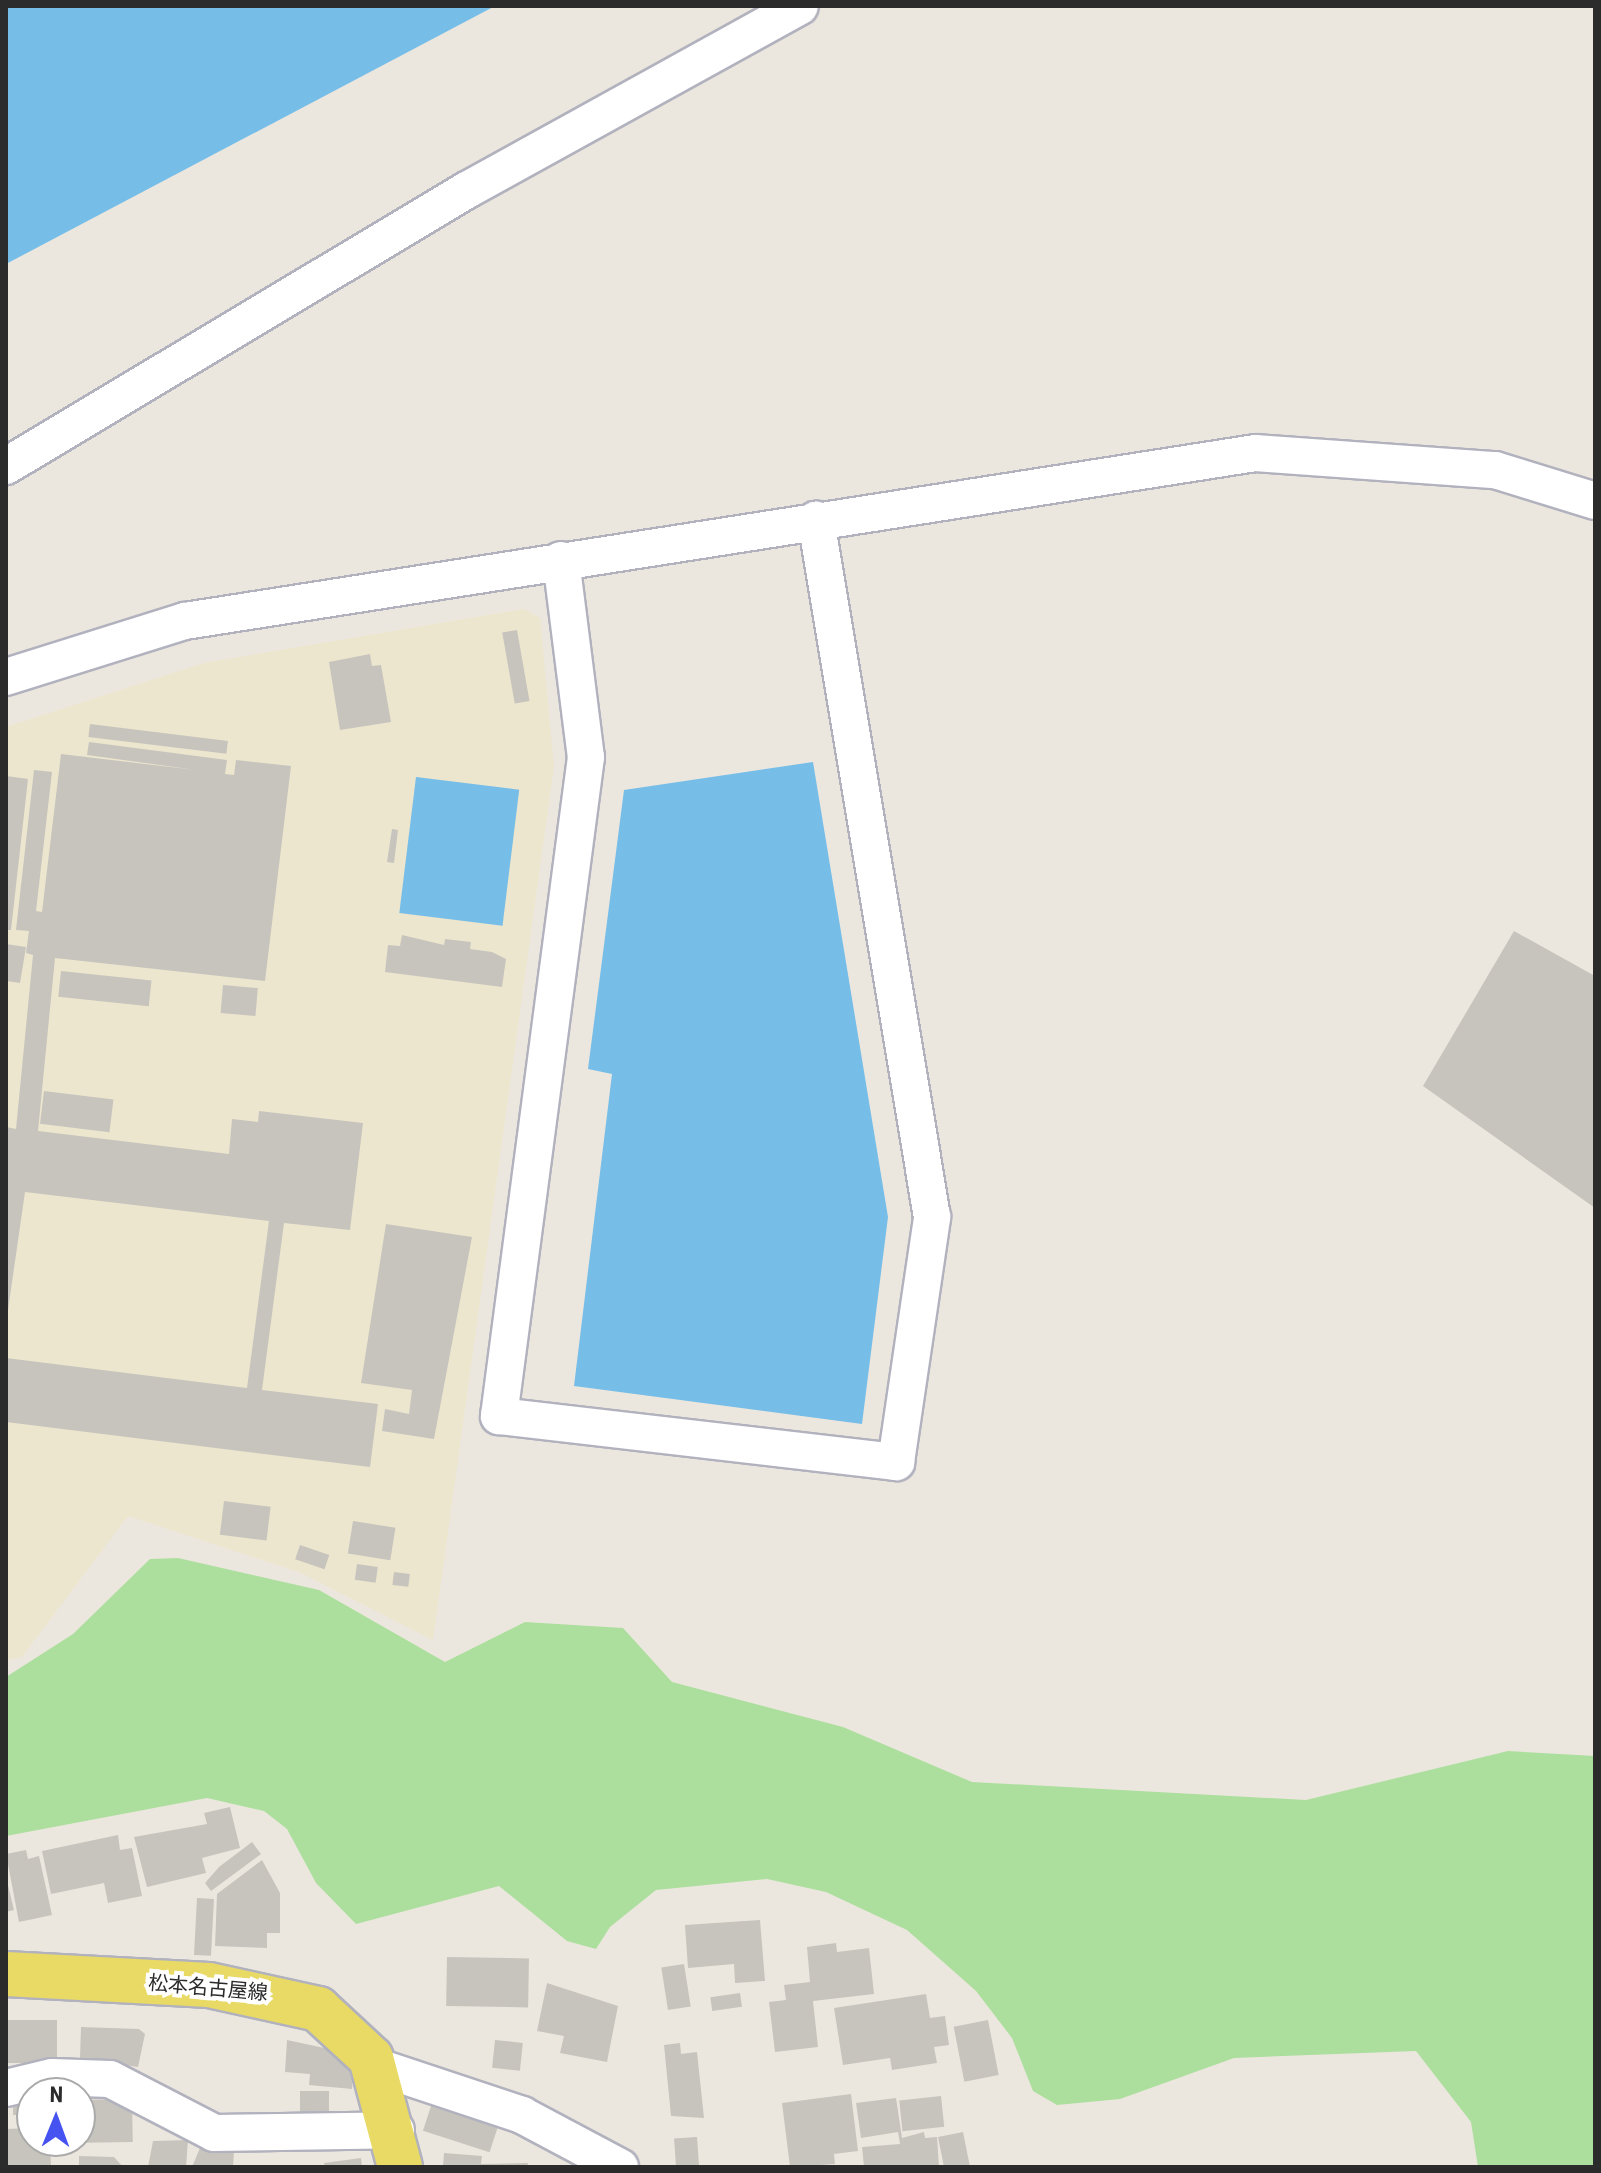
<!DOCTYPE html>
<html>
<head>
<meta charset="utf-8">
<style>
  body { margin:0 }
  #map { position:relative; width:1601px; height:2173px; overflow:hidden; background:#ece7de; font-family:"Roboto Condensed","Noto Sans JP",sans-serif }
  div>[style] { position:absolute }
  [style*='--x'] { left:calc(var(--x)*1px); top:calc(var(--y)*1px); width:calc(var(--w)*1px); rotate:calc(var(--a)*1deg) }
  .education>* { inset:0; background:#ece6ce }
  .green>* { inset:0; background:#acdf9d }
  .water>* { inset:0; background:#76bde8; transform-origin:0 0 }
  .building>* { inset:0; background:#c7c4bd; transform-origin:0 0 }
  .roads { filter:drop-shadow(2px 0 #b1b2be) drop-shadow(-2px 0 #b1b2be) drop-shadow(0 2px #b1b2be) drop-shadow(0 -2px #b1b2be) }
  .minor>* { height:36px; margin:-18px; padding:0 18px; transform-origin:18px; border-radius:18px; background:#fff }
  .major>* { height:44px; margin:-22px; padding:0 22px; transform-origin:22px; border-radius:22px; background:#e9d965 }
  span { translate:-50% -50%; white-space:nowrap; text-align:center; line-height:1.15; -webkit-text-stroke:8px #fff; paint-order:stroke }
  .street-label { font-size:20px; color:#2b2b2b }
  .frame { position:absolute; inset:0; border:8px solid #2b2b2b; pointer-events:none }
  .north { position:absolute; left:16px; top:2077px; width:80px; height:80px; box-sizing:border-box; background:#fff; border:2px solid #aaa; border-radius:50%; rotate:1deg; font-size:22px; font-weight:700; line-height:32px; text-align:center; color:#2b2b2b }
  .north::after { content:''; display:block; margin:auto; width:28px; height:36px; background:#4653f0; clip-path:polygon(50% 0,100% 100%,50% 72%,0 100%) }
</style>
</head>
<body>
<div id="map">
  <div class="education">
    <i style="clip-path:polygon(524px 609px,540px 618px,554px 766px,433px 1640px,299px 1572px,128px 1516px,22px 1657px,6px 1660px,6px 727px,204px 663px)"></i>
  </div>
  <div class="green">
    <i style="clip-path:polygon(178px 1558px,319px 1590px,445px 1662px,525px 1622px,623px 1628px,672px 1682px,843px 1727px,972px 1782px,1306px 1800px,1508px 1751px,1595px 1756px,1595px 2167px,1478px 2167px,1471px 2122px,1416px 2051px,1234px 2058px,1120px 2099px,1057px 2105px,1033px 2091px,1012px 2038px,976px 1991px,907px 1930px,826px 1892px,767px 1879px,656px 1890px,610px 1927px,596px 1949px,567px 1941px,499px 1886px,356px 1924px,316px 1883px,287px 1829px,264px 1811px,207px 1798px,6px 1836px,6px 1677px,73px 1634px,150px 1559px)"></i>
  </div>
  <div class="water">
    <i style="clip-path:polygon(6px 6px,495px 6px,6px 264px)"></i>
    <i style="clip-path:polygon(813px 762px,888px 1217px,862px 1424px,574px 1386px,612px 1074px,588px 1069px,624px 790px)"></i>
    <i style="left:416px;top:777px;width:104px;height:137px;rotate:7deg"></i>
  </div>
  <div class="building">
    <i style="left:517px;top:630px;width:72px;height:15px;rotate:80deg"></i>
    <i style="clip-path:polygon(370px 654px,372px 666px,381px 665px,391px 722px,340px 730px,329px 662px)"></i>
    <i style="left:90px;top:724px;width:139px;height:13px;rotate:7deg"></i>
    <i style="clip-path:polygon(89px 742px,227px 760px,225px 774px,234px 775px,236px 760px,291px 766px,265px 981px,55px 958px,38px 1131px,229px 1154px,232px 1119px,258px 1122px,259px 1111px,363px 1123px,350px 1230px,284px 1223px,262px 1390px,378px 1404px,370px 1467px,6px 1422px,6px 1358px,247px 1388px,269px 1221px,25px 1192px,6px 1324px,6px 1127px,16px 1129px,33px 955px,26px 953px,29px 931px,16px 930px,34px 770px,52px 772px,36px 911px,42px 912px,61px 754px,196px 770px,87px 755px)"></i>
    <i style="clip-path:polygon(6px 776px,28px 779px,11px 930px,6px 930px)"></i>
    <i style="clip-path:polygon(392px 829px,398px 830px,394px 863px,387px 862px)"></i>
    <i style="clip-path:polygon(1514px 931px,1595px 976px,1595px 1208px,1423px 1086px)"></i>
    <i style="clip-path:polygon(402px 935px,444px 945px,445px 939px,471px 942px,470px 949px,492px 952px,506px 959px,502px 987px,385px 972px,388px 945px,400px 946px)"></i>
    <i style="clip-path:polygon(6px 944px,26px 947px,20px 983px,6px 981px)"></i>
    <i style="left:61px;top:971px;width:91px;height:26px;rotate:6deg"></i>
    <i style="left:223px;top:985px;width:35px;height:28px;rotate:5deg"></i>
    <i style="left:44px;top:1091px;width:70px;height:33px;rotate:7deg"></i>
    <i style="clip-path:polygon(386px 1224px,472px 1237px,434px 1439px,382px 1431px,385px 1409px,409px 1414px,412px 1390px,361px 1383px)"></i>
    <i style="left:224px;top:1501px;width:47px;height:34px;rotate:7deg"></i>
    <i style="left:353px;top:1521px;width:43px;height:33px;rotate:9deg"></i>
    <i style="left:300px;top:1545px;width:31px;height:15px;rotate:19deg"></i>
    <i style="left:357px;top:1564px;width:21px;height:16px;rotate:8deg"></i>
    <i style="left:394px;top:1572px;width:16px;height:13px;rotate:7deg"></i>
    <i style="clip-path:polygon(230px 1807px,240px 1848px,202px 1858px,206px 1873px,147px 1887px,134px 1837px,207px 1824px,204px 1813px)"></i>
    <i style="clip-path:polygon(118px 1835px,120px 1850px,132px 1848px,142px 1896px,108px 1903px,104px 1883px,51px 1894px,42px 1851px)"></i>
    <i style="clip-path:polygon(252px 1842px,261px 1854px,211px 1891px,205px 1883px,219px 1867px)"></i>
    <i style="clip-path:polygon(26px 1850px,28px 1859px,39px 1856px,52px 1915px,19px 1922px,6px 1854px)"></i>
    <i style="clip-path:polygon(262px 1860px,280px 1893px,280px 1933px,267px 1933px,267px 1948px,215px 1946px,217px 1894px)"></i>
    <i style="clip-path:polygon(6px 1877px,14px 1910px,6px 1912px)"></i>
    <i style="left:197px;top:1898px;width:17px;height:57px;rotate:3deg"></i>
    <i style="clip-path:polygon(760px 1920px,765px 1981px,735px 1983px,734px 1964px,688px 1968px,685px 1925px)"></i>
    <i style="clip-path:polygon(836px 1943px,837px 1952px,869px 1948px,874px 1994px,813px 2001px,818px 2047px,775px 2052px,769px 2002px,786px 2000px,784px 1985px,810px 1982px,807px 1947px)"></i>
    <i style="left:447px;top:1957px;width:82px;height:49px;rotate:1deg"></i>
    <i style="left:684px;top:1964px;width:43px;height:23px;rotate:81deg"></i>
    <i style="clip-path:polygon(547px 1983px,618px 2006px,607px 2062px,560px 2053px,564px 2036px,537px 2031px)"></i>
    <i style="left:740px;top:1993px;width:14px;height:30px;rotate:82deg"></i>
    <i style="clip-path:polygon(926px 1994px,930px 2018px,945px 2016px,949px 2045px,934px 2047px,937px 2063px,892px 2070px,890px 2058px,843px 2065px,834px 2008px)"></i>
    <i style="left:8px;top:2020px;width:49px;height:43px"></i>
    <i style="left:988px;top:2020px;width:56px;height:35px;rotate:79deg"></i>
    <i style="clip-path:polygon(81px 2027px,139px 2029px,145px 2034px,138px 2067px,80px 2058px)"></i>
    <i style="clip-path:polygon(287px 2040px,343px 2052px,342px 2063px,354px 2064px,352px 2089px,309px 2085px,310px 2074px,285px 2072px)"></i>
    <i style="left:495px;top:2040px;width:28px;height:28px;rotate:6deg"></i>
    <i style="clip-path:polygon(680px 2043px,681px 2054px,697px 2052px,704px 2118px,671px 2116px,664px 2045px)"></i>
    <i style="left:300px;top:2091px;width:29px;height:26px"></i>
    <i style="clip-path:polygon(851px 2094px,858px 2151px,834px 2154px,835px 2164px,790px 2167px,782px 2103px)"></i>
    <i style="left:32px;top:2096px;width:19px;height:19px;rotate:90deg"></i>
    <i style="left:941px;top:2096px;width:31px;height:42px;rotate:84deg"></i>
    <i style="clip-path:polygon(896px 2098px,902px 2138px,924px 2132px,925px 2138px,937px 2137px,939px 2167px,864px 2167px,862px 2147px,900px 2144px,898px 2132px,861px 2138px,856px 2103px)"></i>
    <i style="left:132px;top:2099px;width:43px;height:49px;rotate:89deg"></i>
    <i style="left:431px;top:2106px;width:70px;height:26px;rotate:18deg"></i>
    <i style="clip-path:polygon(32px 2128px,32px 2141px,50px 2141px,51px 2167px,6px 2167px,6px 2129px)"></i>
    <i style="clip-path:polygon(963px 2132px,970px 2167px,944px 2167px,938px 2137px)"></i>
    <i style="left:697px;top:2137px;width:28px;height:23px;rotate:86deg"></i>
    <i style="clip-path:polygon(188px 2140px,186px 2167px,148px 2167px,153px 2141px)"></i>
    <i style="clip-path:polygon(200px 2148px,234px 2151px,233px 2167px,192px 2167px)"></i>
    <i style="clip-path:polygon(444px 2153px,482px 2156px,481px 2164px,528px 2163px,527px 2167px,443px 2167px)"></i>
    <i style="clip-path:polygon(79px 2156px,114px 2157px,123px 2167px,79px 2167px)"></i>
    <i style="clip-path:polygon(361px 2158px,362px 2167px,325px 2167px,324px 2163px)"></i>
  </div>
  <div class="roads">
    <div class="minor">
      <i style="--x:6;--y:466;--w:537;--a:-30.91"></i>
      <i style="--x:467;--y:190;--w:380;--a:-28.9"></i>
      <i style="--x:561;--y:560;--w:199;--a:82.8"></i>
      <i style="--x:586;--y:757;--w:665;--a:97.52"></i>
      <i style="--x:499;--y:1416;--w:400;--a:6.6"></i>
      <i style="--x:896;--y:1462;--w:248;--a:-81.6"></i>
      <i style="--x:932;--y:1217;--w:707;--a:-99.45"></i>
      <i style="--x:6;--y:677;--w:188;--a:-17.4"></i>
      <i style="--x:185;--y:621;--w:1083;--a:-8.92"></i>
      <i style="--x:1255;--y:453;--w:241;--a:4.1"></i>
      <i style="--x:1495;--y:470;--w:105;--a:17.2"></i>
      <i style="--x:375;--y:2066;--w:155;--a:18.4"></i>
      <i style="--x:522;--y:2115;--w:111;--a:28"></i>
      <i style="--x:6;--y:2088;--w:47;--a:-13.4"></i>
      <i style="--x:52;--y:2077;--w:58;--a:2"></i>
      <i style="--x:110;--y:2079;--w:117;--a:27.4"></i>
      <i style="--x:214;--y:2133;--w:182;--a:-0.9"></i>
    </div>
    <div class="major">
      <i style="--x:6;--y:1974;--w:203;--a:3.1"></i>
      <i style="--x:209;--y:1985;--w:112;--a:12.4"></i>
      <i style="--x:318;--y:2009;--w:72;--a:42.8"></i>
      <i style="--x:371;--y:2058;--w:113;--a:75.1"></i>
    </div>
  </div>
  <div class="street-label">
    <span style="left:208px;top:1988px;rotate:5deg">松本名古屋線</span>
  </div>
  <div class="frame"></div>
  <div class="north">N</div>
</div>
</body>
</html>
